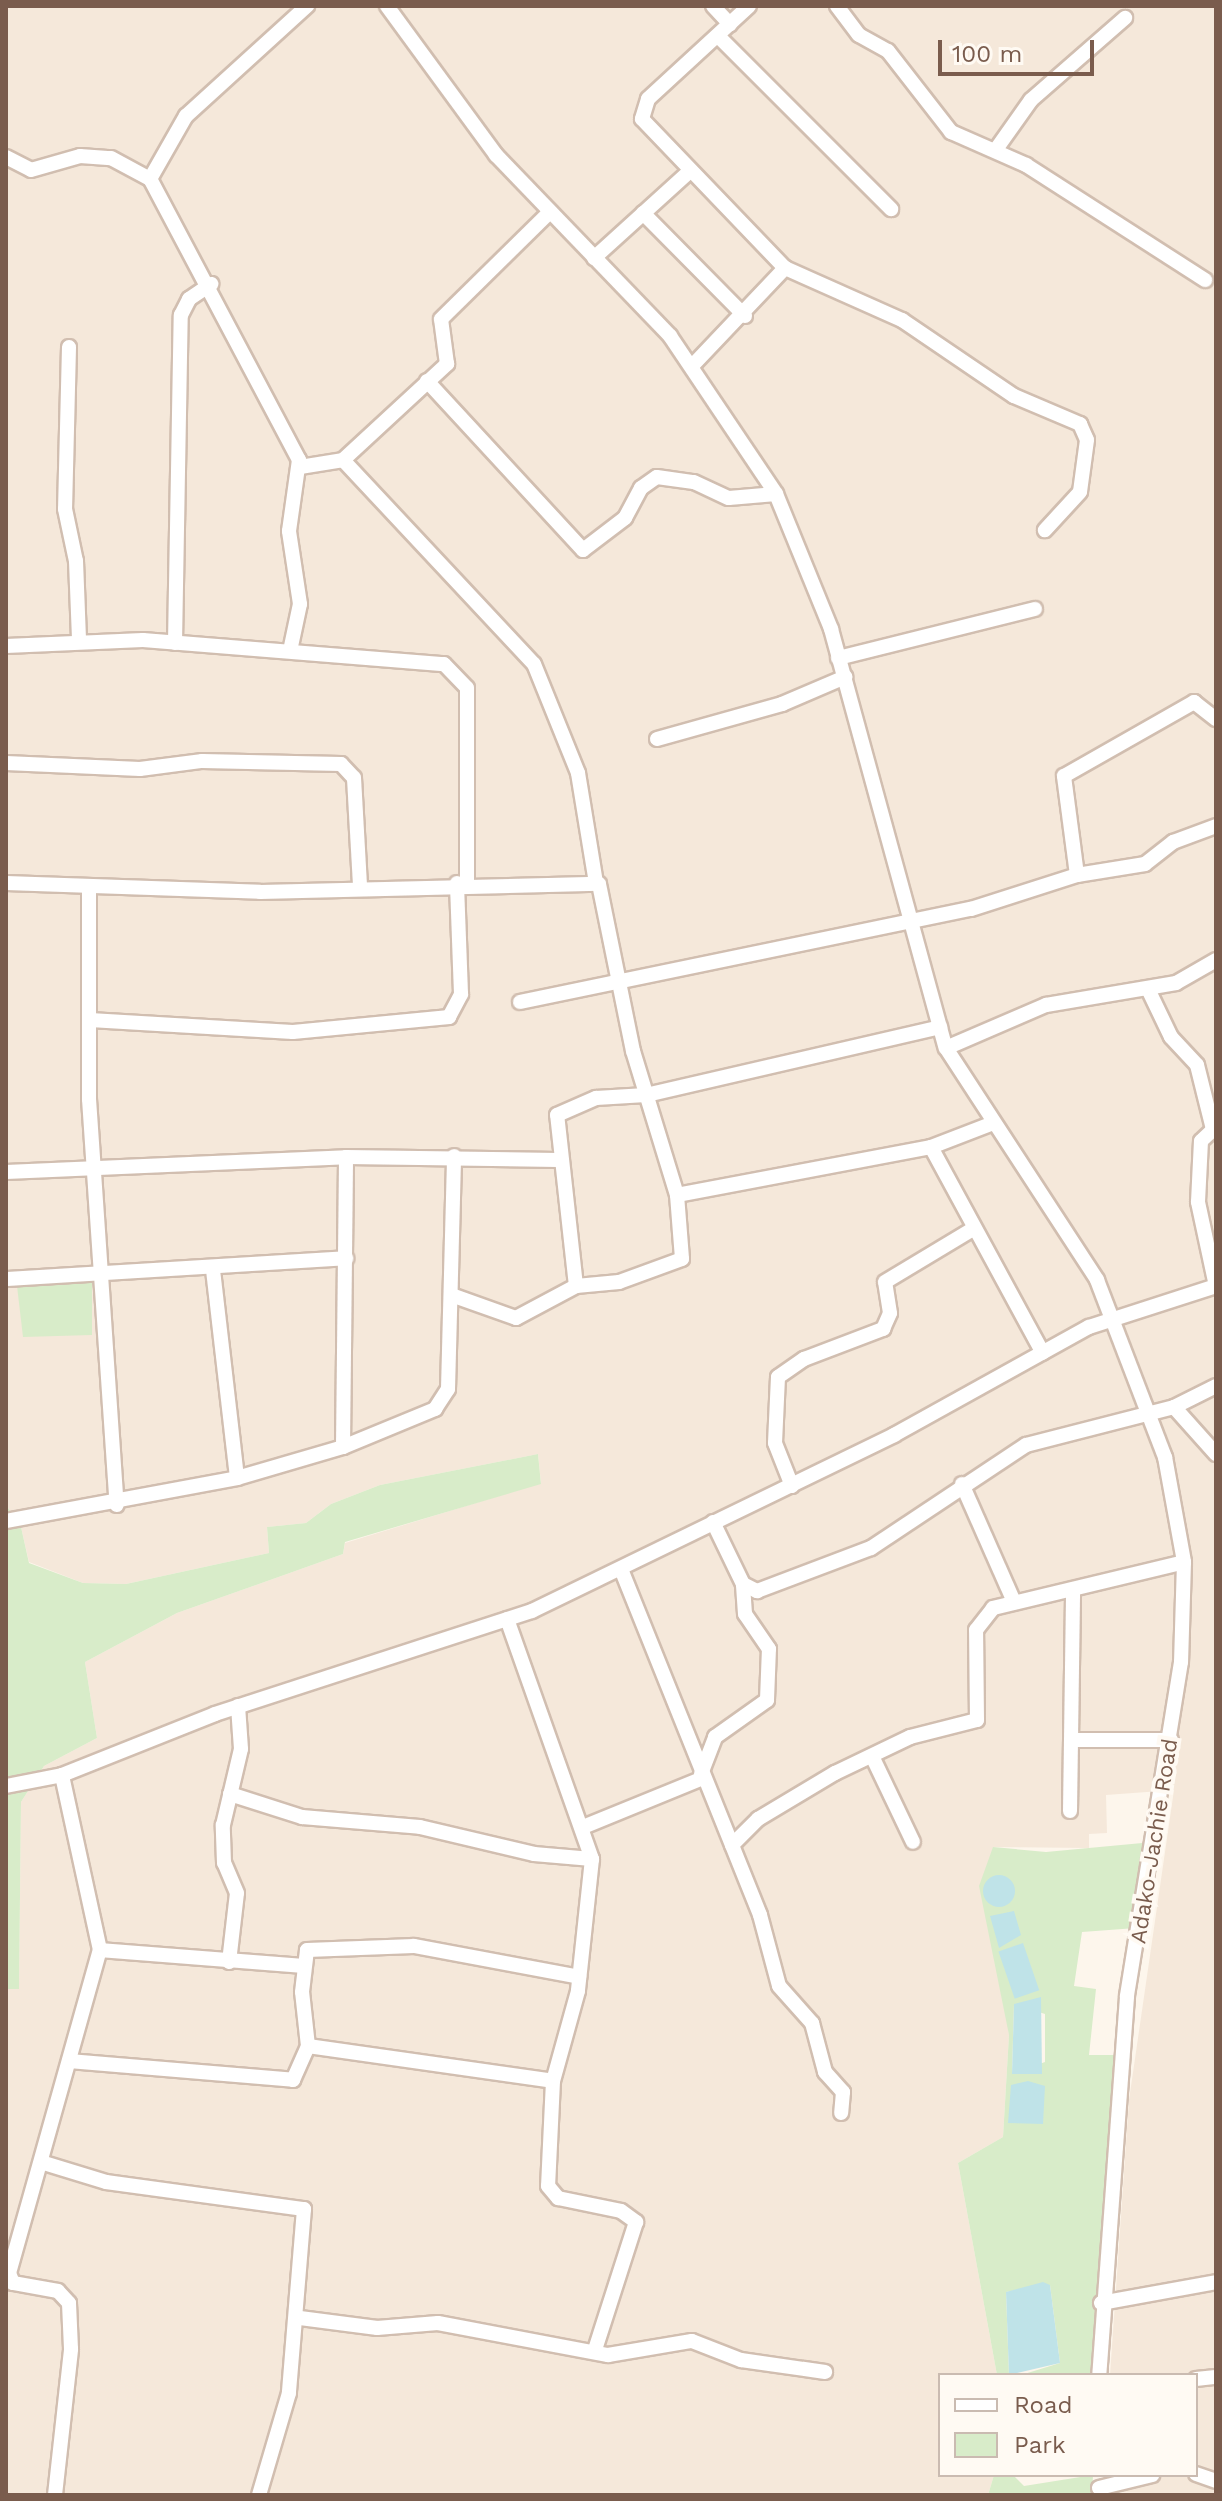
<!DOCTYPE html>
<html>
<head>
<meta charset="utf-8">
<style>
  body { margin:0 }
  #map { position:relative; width:1222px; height:2501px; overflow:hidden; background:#fdf6ec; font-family:"Work Sans",sans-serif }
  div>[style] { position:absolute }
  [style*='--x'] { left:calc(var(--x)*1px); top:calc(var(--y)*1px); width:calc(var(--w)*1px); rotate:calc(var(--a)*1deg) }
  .residential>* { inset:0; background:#f5e8da }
  .green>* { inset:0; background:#d8ecc9 }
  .water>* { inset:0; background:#bfe3e8; transform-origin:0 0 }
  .round { border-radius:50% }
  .roads { filter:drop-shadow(2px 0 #d1beb0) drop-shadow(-2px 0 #d1beb0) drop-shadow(0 2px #d1beb0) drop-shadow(0 -2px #d1beb0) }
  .minor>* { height:14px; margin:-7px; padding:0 7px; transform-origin:7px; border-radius:7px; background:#fff }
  span { translate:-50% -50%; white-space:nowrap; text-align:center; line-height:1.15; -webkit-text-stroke:8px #fffaf3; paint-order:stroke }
  .street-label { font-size:22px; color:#7a5c4d }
  .frame { position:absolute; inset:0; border:8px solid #7a5c4d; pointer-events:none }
  .legend { position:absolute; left:938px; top:2373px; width:260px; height:104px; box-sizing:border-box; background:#fffaf3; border:2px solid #cabbb1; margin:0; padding:10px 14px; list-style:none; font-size:24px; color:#7a5c4d }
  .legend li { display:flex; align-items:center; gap:16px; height:40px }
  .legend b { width:40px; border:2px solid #cabbb1 }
  .scale { position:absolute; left:938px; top:40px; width:156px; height:36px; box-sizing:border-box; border:4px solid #7a5c4d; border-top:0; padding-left:10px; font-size:24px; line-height:28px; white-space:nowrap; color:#7a5c4d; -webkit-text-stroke:6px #fffaf3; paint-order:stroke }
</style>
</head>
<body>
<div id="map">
  <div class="residential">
    <i style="clip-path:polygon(6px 6px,1216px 6px,1216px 2495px,1111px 2492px,1111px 2475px,1196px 2475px,1196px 2375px,1110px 2375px,1129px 2100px,1174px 1790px,1106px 1795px,1107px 1833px,1089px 1834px,1089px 1848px,993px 1847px,1009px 2035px,1003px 2137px,958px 2163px,997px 2375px,940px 2375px,940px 2475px,994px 2475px,988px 2495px,6px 2495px,6px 1989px,19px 1989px,21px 1802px,44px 1766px,97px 1738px,85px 1662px,177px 1613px,343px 1554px,345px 1543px,541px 1483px,538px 1454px,380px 1485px,331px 1504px,306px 1523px,267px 1527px,269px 1553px,126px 1584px,83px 1583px,29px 1562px,21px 1527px,6px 1505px)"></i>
  </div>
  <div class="green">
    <i style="clip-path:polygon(92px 1280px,92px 1335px,23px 1337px,17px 1286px)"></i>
    <i style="clip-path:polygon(538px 1454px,541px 1484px,345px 1542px,343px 1554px,177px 1613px,85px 1662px,97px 1738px,44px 1766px,21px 1802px,19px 1989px,6px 1989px,6px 1505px,21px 1527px,29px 1563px,83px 1583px,126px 1584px,269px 1553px,267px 1527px,306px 1523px,331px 1504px,380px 1485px)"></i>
    <i style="clip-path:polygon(evenodd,1153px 1842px,1136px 1928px,1082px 1932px,1074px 1986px,1096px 1989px,1089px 2055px,1116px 2055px,1096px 2375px,1021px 2375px,1060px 2363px,1050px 2285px,1006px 2292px,1009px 2375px,997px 2375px,958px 2163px,1003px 2137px,1009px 2035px,979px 1886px,993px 1847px,1046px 1852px,1153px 1842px,1014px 2004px,1045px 2014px,1045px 2062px,1012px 2074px,1014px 2004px)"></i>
    <i style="clip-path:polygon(994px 2475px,1013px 2475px,1024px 2486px,1093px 2475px,1092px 2495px,988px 2495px)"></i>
  </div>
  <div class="water">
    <i class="round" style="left:983px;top:1875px;width:32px;height:32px"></i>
    <i style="clip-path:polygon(1014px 1911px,1021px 1935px,999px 1948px,990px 1916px)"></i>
    <i style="left:1023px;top:1943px;width:50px;height:26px;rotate:71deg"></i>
    <i style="clip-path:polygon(1041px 1997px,1042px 2074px,1012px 2074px,1014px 2004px)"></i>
    <i style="clip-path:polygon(1028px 2081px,1045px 2086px,1043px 2124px,1008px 2123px,1011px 2085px)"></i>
    <i style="clip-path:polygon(1043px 2282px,1050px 2285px,1060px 2363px,1009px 2375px,1006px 2292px)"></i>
  </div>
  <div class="roads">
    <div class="minor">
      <i style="--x:387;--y:6;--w:185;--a:53.8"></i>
      <i style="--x:496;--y:155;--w:251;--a:46.1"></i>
      <i style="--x:670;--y:336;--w:190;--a:56.1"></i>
      <i style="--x:776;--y:494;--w:146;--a:67.8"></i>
      <i style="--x:831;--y:629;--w:434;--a:74.7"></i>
      <i style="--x:946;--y:1048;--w:277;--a:56.9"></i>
      <i style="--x:1097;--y:1280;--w:190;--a:69"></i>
      <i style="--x:1165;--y:1457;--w:107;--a:79.7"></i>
      <i style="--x:1184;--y:1562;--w:100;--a:91.7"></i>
      <i style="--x:1181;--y:1662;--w:339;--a:99.2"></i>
      <i style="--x:1127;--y:1997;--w:379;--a:94.2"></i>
      <i style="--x:713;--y:6;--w:25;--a:47"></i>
      <i style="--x:749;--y:6;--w:137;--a:137.4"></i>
      <i style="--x:648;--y:99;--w:21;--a:107"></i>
      <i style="--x:642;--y:119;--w:207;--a:46.2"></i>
      <i style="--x:785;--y:268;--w:128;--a:24"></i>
      <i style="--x:902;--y:320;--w:135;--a:34.2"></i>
      <i style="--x:1014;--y:396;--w:72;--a:23"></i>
      <i style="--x:1080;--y:424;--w:17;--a:66"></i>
      <i style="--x:1087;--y:440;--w:52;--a:97.7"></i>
      <i style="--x:1080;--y:492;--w:52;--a:132.6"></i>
      <i style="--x:837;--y:6;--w:36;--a:53"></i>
      <i style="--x:859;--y:35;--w:33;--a:29"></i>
      <i style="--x:888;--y:51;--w:103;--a:52.1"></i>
      <i style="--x:951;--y:132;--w:82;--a:23.7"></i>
      <i style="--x:1026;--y:165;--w:213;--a:32.7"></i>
      <i style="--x:718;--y:36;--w:245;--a:45"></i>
      <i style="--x:997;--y:148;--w:59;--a:-54.7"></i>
      <i style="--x:1031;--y:100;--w:125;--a:-41.1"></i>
      <i style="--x:6;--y:157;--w:28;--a:27"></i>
      <i style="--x:31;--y:170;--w:51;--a:-15.9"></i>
      <i style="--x:80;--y:156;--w:31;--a:4"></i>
      <i style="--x:111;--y:158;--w:44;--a:28.3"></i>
      <i style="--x:643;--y:213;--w:145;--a:45.3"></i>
      <i style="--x:594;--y:258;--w:128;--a:-42.2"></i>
      <i style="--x:69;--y:347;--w:162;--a:91.4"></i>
      <i style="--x:65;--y:509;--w:53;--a:78.1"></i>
      <i style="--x:76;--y:561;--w:79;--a:87.8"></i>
      <i style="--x:693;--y:365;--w:134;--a:-46.5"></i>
      <i style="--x:427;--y:381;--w:230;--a:47.3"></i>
      <i style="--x:583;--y:550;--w:53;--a:-37.3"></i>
      <i style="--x:625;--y:518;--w:34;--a:-62"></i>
      <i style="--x:641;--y:488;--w:19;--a:-35"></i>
      <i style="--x:657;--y:477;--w:37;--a:8"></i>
      <i style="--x:694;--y:482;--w:38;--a:25"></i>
      <i style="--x:729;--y:498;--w:47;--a:-4.9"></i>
      <i style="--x:343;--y:460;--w:279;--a:46.9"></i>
      <i style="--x:534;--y:664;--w:118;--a:68"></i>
      <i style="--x:578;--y:773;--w:111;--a:80.7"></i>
      <i style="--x:300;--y:467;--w:44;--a:-9.2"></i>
      <i style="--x:343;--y:460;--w:142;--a:-42.7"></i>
      <i style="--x:447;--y:364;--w:45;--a:-97.6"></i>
      <i style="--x:441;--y:319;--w:153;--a:-44.5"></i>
      <i style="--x:175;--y:643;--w:328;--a:-89"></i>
      <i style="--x:181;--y:315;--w:18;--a:-63"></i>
      <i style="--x:189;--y:299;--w:27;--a:-34"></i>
      <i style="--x:6;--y:646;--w:137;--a:-2.5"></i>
      <i style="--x:143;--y:640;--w:302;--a:4.6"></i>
      <i style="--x:444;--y:664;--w:33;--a:46"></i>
      <i style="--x:467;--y:688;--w:195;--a:90"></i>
      <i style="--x:290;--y:651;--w:48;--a:-78"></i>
      <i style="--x:300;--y:604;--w:74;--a:-98.6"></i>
      <i style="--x:289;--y:531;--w:72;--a:-82"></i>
      <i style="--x:299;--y:460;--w:318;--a:-117.9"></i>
      <i style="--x:150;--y:179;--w:73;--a:-60.3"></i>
      <i style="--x:186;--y:116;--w:164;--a:-42.3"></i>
      <i style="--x:838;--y:658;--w:203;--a:-14"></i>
      <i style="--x:657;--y:739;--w:130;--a:-15.6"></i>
      <i style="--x:782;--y:704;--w:69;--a:-23.2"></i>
      <i style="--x:6;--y:763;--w:134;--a:2.6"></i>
      <i style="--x:140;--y:769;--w:63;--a:-7.4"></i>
      <i style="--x:202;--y:761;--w:139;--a:1.2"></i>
      <i style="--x:341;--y:764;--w:19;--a:47"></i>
      <i style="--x:354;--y:778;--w:107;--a:86.8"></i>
      <i style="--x:1077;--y:875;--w:100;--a:-97.5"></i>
      <i style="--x:1064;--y:776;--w:150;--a:-29.6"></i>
      <i style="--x:1194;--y:702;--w:28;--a:38"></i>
      <i style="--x:6;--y:883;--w:254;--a:2"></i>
      <i style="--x:260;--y:892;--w:339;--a:-1.4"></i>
      <i style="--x:599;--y:884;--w:170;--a:78.5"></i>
      <i style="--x:633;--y:1051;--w:151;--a:73"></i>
      <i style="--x:677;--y:1195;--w:64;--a:85.5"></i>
      <i style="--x:682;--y:1259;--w:67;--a:159.9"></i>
      <i style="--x:619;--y:1282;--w:43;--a:174.7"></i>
      <i style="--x:576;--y:1286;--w:68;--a:151.9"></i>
      <i style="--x:516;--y:1318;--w:66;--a:-160.5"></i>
      <i style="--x:89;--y:890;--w:209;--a:90"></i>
      <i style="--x:89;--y:1099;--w:407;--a:86.1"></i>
      <i style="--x:1148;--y:989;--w:53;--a:64.4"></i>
      <i style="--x:1171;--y:1037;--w:38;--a:47"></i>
      <i style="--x:1197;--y:1065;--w:66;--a:76"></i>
      <i style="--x:520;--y:1002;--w:460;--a:-11.7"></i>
      <i style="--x:971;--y:909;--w:111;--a:-17.8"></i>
      <i style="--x:1077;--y:875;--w:69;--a:-9.2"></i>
      <i style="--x:1145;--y:864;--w:36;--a:-38"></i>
      <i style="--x:1173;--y:842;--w:46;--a:-20.4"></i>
      <i style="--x:90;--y:1020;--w:203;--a:3.4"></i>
      <i style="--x:293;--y:1032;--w:157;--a:-5.5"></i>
      <i style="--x:449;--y:1017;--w:26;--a:-62"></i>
      <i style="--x:461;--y:994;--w:111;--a:-92.1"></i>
      <i style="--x:946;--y:1048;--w:109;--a:-23.3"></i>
      <i style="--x:1046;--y:1005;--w:132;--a:-9.6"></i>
      <i style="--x:1176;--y:983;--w:46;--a:-29.9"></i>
      <i style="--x:931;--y:1147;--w:234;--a:61.5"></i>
      <i style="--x:6;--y:1172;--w:340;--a:-2.5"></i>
      <i style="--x:346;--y:1157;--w:212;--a:0.8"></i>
      <i style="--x:677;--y:1195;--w:258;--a:-10.7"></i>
      <i style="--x:931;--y:1147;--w:64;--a:-21"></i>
      <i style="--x:213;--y:1270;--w:209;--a:83.4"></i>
      <i style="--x:6;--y:1279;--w:341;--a:-3.5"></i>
      <i style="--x:576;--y:1286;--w:172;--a:-96.3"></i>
      <i style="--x:557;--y:1115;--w:43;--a:-23.6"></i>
      <i style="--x:596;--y:1098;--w:50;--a:-3.4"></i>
      <i style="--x:646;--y:1095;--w:302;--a:-13"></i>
      <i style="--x:1216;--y:1286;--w:86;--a:-102.1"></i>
      <i style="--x:1198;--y:1202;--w:61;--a:-87.2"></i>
      <i style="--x:1201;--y:1141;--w:21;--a:-43"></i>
      <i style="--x:1174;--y:1407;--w:47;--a:-26.6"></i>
      <i style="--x:343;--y:1447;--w:290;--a:-89.4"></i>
      <i style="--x:962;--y:1484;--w:129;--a:66.2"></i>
      <i style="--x:792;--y:1486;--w:46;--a:-111.6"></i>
      <i style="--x:775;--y:1443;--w:66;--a:-87.4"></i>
      <i style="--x:778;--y:1377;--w:32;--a:-35"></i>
      <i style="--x:804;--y:1359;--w:85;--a:-20.8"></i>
      <i style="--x:883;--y:1329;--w:17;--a:-66"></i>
      <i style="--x:890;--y:1313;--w:31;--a:-99"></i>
      <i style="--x:885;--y:1282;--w:103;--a:-31.1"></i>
      <i style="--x:6;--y:1521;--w:235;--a:-10.5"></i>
      <i style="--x:237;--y:1478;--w:110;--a:-16.3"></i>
      <i style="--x:343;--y:1447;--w:100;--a:-22.4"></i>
      <i style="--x:435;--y:1409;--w:24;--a:-57"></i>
      <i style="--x:448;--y:1389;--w:233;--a:-88.5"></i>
      <i style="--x:713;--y:1522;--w:69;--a:64.2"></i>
      <i style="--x:743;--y:1584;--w:16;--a:27"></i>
      <i style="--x:757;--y:1591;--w:122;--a:-20.7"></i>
      <i style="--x:871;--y:1548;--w:186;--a:-33.6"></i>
      <i style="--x:1026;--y:1445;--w:153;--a:-14.4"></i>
      <i style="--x:1174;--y:1407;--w:63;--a:48.2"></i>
      <i style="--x:621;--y:1569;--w:373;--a:68.1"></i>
      <i style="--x:760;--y:1915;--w:73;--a:75"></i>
      <i style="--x:779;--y:1986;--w:50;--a:48.3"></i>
      <i style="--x:812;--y:2023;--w:51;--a:75.1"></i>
      <i style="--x:825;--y:2072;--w:27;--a:48"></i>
      <i style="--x:843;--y:2092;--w:21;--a:95"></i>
      <i style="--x:507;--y:1619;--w:255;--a:70.5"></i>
      <i style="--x:592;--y:1859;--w:133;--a:96.1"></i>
      <i style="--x:578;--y:1991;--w:93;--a:105.5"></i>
      <i style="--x:553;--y:2081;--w:105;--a:92.7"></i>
      <i style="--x:548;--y:2186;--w:16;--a:50"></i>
      <i style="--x:558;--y:2198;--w:64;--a:11.7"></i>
      <i style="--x:621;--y:2211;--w:19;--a:36"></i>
      <i style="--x:636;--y:2222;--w:134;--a:107.8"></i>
      <i style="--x:1074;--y:1740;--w:97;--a:0"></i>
      <i style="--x:872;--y:1756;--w:95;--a:64.5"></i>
      <i style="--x:701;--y:1774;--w:40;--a:-69"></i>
      <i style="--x:715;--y:1737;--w:64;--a:-35.4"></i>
      <i style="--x:767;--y:1700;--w:51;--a:-87.8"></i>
      <i style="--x:769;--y:1649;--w:42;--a:-124.4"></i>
      <i style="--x:745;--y:1614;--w:30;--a:-94"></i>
      <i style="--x:6;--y:1786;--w:57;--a:-11.1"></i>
      <i style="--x:62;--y:1775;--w:165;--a:-21.7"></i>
      <i style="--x:215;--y:1714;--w:333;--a:-18"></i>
      <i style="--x:532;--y:1611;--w:403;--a:-25.9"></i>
      <i style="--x:894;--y:1435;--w:223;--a:-29"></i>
      <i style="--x:1089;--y:1327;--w:133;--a:-17.9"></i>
      <i style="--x:230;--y:1794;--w:76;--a:17.7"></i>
      <i style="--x:302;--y:1817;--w:118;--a:4.8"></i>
      <i style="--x:420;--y:1827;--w:117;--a:13.3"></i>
      <i style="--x:534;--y:1854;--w:58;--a:4.9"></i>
      <i style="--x:1070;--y:1811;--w:221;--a:-89.2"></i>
      <i style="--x:583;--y:1827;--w:130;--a:-22.2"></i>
      <i style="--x:732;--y:1845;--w:37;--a:-45"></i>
      <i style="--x:758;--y:1819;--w:90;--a:-30.9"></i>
      <i style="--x:835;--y:1773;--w:83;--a:-25.6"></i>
      <i style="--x:910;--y:1737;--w:69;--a:-14.2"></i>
      <i style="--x:977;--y:1720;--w:90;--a:-90.6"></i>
      <i style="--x:976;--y:1630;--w:28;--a:-52"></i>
      <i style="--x:993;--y:1608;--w:196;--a:-13.5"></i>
      <i style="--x:100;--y:1950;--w:204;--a:4.5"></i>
      <i style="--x:229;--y:1962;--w:69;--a:-83.4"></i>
      <i style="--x:237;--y:1893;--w:33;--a:-113"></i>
      <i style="--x:224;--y:1863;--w:38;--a:-92"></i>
      <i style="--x:223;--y:1825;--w:78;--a:-76.7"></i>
      <i style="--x:241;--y:1749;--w:43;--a:-94"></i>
      <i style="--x:308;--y:2046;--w:247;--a:8.1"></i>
      <i style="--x:69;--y:2061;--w:225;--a:4.8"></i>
      <i style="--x:293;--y:2080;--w:37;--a:-66"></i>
      <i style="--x:308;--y:2046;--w:54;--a:-96.3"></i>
      <i style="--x:302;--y:1992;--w:42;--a:-83.2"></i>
      <i style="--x:307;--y:1950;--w:107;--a:-2.1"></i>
      <i style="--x:414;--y:1946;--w:168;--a:10.6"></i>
      <i style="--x:44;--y:2163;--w:65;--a:17"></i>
      <i style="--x:106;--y:2182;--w:200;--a:7.8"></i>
      <i style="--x:304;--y:2209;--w:185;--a:94.7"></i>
      <i style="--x:289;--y:2393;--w:106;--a:106.4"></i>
      <i style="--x:1101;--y:2303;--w:117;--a:-10.3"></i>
      <i style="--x:300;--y:2318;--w:78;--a:7.4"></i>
      <i style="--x:377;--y:2328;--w:61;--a:-4.7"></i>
      <i style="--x:438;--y:2323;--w:173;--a:10.7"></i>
      <i style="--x:608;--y:2355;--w:85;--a:-9.5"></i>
      <i style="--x:692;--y:2341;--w:53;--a:21.2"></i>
      <i style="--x:741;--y:2360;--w:85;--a:8.1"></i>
      <i style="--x:1196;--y:2379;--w:20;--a:-6"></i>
      <i style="--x:1196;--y:2474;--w:21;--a:19"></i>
      <i style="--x:1099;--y:2488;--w:55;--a:-13.8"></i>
      <i style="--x:55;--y:2495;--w:147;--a:-83.7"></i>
      <i style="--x:71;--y:2349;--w:46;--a:-92.5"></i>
      <i style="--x:69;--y:2303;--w:16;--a:-133"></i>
      <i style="--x:58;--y:2291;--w:46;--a:-169.9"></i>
      <i style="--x:13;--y:2283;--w:11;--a:-112"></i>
      <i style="--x:9;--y:2273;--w:336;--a:-74.3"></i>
      <i style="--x:100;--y:1950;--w:179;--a:-102.3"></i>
    </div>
  </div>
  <div class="street-label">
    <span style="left:1154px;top:1841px;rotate:-81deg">Adako-Jachie Road</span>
  </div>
  <div class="frame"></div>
  <ul class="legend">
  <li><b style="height:10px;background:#fff"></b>Road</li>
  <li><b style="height:22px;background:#d8ecc9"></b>Park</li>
  </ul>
  <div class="scale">100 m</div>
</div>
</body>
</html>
